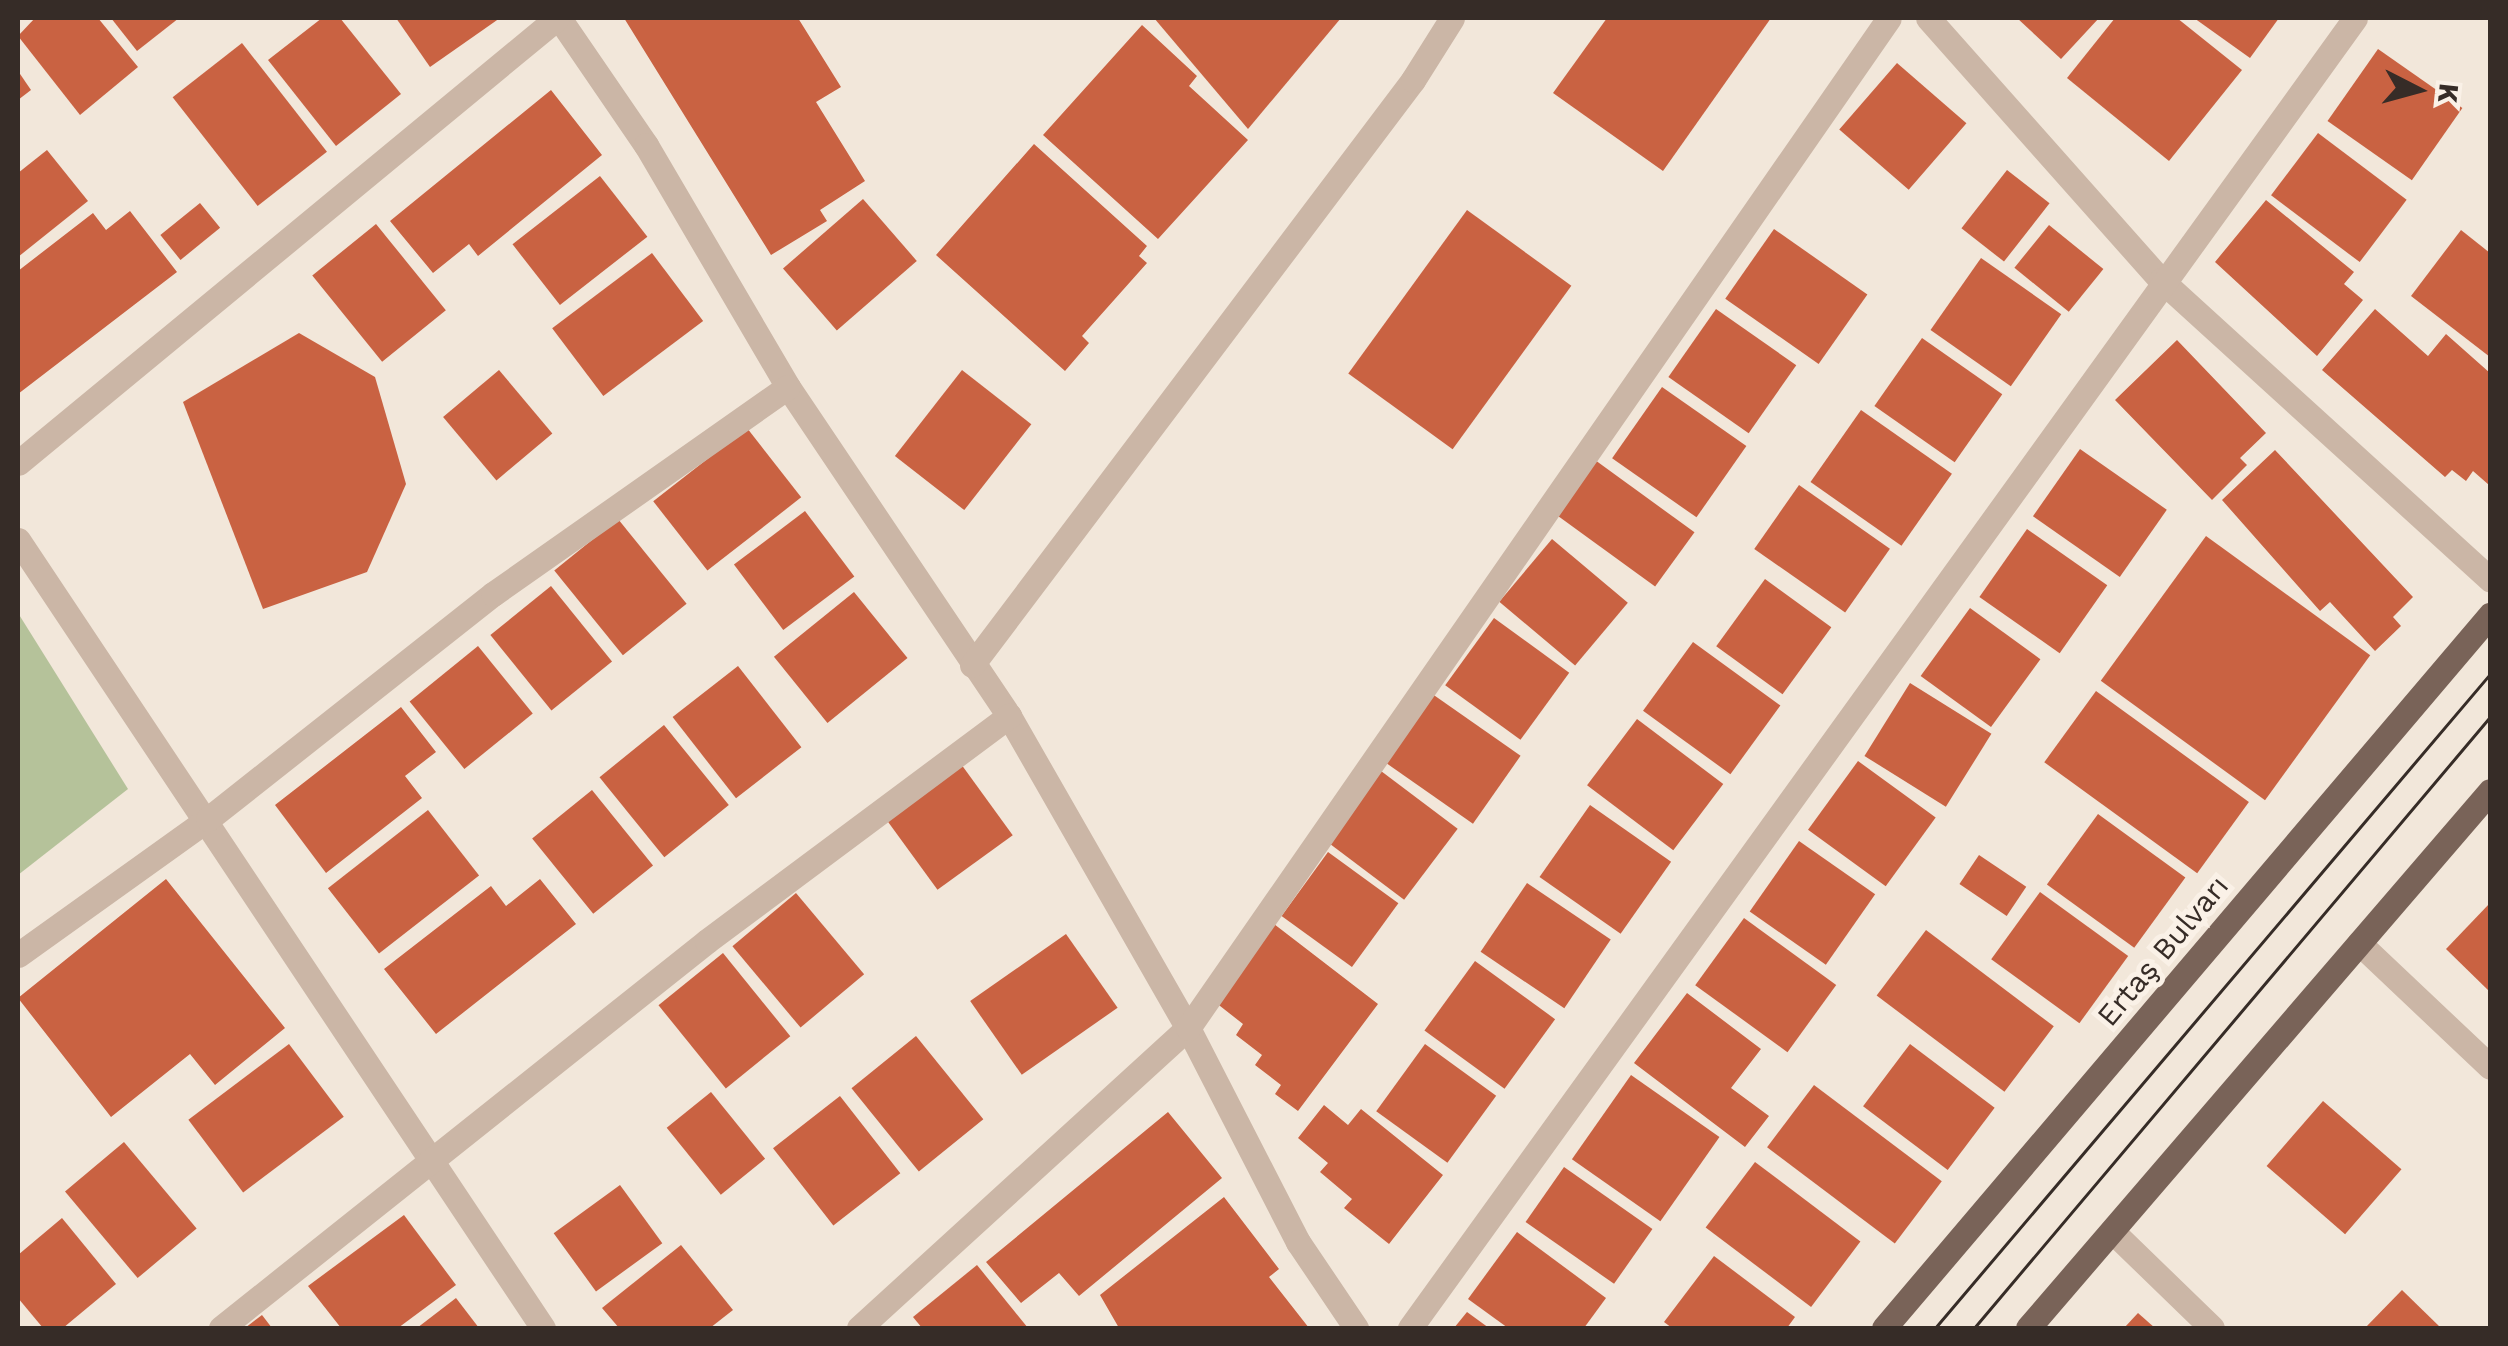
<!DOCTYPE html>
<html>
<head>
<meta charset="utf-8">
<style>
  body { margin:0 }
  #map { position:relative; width:2508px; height:1346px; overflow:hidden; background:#f2e7da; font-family:"Work Sans",sans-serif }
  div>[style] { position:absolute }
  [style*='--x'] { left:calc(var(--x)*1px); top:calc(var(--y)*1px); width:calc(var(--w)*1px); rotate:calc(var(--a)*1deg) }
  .green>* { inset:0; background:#b5c29a }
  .building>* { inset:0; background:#c96242; transform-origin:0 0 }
  .minor>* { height:25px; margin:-12.5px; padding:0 12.5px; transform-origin:12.5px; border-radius:12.5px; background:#cbb6a6 }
  .primary>* { height:25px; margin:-12.5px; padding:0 12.5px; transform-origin:12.5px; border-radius:12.5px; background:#796358 }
  .tram>* { height:2.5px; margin:-1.25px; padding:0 1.25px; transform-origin:1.25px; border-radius:1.25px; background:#362c27 }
  span { translate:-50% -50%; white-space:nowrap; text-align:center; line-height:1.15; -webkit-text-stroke:10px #faf1e7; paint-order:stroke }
  .street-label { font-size:30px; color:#362c27 }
  .frame { position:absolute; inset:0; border:20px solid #362c27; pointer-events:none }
  .north { position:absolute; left:2368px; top:40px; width:100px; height:100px; -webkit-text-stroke:8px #faf1e7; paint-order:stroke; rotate:96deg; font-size:28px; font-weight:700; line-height:40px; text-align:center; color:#362c27 }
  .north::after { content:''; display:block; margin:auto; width:35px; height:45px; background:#362c27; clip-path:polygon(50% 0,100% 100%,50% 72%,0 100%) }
</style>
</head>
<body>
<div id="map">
  <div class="green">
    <i style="clip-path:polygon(18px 613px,128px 789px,18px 875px)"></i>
  </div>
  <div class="building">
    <i style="clip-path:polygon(35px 18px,98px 18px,138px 67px,80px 115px,18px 36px)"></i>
    <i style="clip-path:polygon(111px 18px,179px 18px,137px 51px)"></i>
    <i style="clip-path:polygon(322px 18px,340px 18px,401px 94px,336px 146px,268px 60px)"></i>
    <i style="clip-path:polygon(396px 18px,500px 18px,430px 67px)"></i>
    <i style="clip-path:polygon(624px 18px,798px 18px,841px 87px,816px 102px,865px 181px,820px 210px,827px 221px,771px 255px)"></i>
    <i style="clip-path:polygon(1154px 18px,1341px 18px,1248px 129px)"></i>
    <i style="clip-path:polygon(1607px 18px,1771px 18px,1663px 171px,1553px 93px)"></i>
    <i style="clip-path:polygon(2017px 18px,2099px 18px,2061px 59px)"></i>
    <i style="clip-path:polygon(2115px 18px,2177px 18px,2242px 70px,2169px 161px,2067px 78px)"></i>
    <i style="clip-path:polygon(2194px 18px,2279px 18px,2250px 58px)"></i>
    <i style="clip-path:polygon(1142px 25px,1197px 76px,1189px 86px,1248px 140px,1158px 239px,1043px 135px)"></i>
    <i style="left:242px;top:43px;width:138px;height:88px;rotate:52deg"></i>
    <i style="left:2378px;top:49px;width:103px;height:88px;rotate:35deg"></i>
    <i style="left:1897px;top:63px;width:92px;height:88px;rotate:41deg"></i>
    <i style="clip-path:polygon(18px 71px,31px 90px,18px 100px)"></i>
    <i style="clip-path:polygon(551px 90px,602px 155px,478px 256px,469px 244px,433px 273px,390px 221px)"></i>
    <i style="left:2318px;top:133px;width:111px;height:78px;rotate:37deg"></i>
    <i style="clip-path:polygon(1034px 144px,1147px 246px,1139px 256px,1147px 263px,1082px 336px,1089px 343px,1065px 371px,936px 255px)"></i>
    <i style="clip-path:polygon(47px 150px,88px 201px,18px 257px,18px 173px)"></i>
    <i style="left:2007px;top:170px;width:54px;height:74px;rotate:38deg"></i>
    <i style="left:600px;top:176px;width:77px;height:111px;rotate:52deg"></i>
    <i style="left:863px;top:199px;width:82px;height:106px;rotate:49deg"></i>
    <i style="clip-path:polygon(2266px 200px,2354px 272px,2344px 284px,2363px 300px,2317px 356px,2215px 262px)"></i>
    <i style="left:200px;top:203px;width:32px;height:51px;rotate:51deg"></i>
    <i style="left:1467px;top:210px;width:129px;height:202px;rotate:36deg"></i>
    <i style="clip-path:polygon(130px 211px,177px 272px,18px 394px,18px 271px,93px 213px,106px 230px)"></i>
    <i style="left:376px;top:224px;width:111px;height:82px;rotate:51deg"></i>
    <i style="left:2049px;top:225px;width:70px;height:55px;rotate:39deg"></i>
    <i style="left:1774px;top:229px;width:114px;height:85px;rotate:35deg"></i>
    <i style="clip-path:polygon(2461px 230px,2490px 253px,2490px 357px,2411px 296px)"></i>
    <i style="left:652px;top:253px;width:85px;height:125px;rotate:53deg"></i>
    <i style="left:1981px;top:258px;width:98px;height:88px;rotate:35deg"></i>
    <i style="left:1716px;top:309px;width:98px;height:83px;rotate:35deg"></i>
    <i style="clip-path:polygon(2375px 309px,2428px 356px,2446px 334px,2490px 373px,2489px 485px,2473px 471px,2466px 481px,2452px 470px,2445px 477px,2322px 370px)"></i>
    <i style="clip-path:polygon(299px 333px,375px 377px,406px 484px,367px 572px,263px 609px,183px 402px)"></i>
    <i style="left:1922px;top:338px;width:98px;height:83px;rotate:35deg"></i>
    <i style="clip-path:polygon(2177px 340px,2266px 433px,2240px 458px,2247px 465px,2212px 500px,2115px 400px)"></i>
    <i style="left:499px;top:370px;width:83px;height:73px;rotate:50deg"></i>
    <i style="left:962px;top:370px;width:88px;height:109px;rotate:38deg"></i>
    <i style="left:1662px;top:387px;width:103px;height:87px;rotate:35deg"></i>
    <i style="left:1861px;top:410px;width:111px;height:88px;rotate:35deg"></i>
    <i style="left:747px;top:428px;width:88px;height:119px;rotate:52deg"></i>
    <i style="left:2080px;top:449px;width:106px;height:82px;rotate:35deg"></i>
    <i style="clip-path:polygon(2275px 450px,2413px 597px,2393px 617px,2401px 626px,2375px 651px,2330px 602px,2320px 611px,2222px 500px)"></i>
    <i style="left:1595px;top:460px;width:123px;height:67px;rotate:36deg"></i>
    <i style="left:1799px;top:485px;width:111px;height:78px;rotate:35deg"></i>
    <i style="left:805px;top:511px;width:82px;height:89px;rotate:53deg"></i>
    <i style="left:618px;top:519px;width:109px;height:82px;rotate:51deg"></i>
    <i style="left:2027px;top:529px;width:98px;height:83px;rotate:35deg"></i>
    <i style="left:2206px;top:536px;width:203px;height:179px;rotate:36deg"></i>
    <i style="left:1552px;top:539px;width:99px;height:82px;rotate:40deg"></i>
    <i style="left:1765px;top:579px;width:82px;height:83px;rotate:36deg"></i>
    <i style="left:551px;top:586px;width:97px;height:78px;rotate:51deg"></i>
    <i style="left:854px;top:592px;width:85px;height:103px;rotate:51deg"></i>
    <i style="left:1970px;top:608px;width:87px;height:84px;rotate:36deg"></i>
    <i style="left:1494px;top:618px;width:93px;height:83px;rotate:36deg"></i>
    <i style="left:1693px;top:642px;width:108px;height:85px;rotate:36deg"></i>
    <i style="left:478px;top:646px;width:87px;height:88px;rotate:51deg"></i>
    <i style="left:738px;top:666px;width:103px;height:83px;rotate:52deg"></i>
    <i style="left:1910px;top:683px;width:96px;height:86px;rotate:32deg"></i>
    <i style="left:1428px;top:691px;width:113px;height:83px;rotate:35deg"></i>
    <i style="left:2096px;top:691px;width:189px;height:88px;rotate:36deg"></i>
    <i style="clip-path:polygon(401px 707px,436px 752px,405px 776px,422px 798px,326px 873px,275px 805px)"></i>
    <i style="left:1637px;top:719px;width:108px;height:83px;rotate:37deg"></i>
    <i style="left:664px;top:725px;width:103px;height:83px;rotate:51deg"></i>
    <i style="left:1858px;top:761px;width:96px;height:85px;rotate:36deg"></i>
    <i style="left:961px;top:764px;width:88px;height:93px;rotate:54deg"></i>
    <i style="left:1381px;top:771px;width:96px;height:89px;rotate:37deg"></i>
    <i style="left:592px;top:790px;width:97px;height:77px;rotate:51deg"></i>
    <i style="left:1590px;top:805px;width:99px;height:88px;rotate:35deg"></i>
    <i style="left:428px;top:810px;width:83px;height:127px;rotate:52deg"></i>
    <i style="left:2098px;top:814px;width:108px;height:87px;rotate:36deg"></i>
    <i style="left:1799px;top:841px;width:93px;height:86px;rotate:35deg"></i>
    <i style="left:1328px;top:852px;width:87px;height:79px;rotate:36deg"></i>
    <i style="left:1979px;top:855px;width:57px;height:35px;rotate:34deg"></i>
    <i style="clip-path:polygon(166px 879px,285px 1028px,215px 1085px,190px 1054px,111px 1117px,18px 998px)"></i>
    <i style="clip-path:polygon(540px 879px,576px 924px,436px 1034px,384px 969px,491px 886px,506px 906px)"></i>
    <i style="left:1527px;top:883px;width:101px;height:83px;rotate:34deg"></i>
    <i style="left:2040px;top:892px;width:109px;height:83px;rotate:36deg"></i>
    <i style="left:796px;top:893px;width:106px;height:83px;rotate:50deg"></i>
    <i style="clip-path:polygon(2490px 903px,2490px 992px,2446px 949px)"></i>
    <i style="left:1744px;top:918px;width:114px;height:83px;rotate:36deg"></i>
    <i style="clip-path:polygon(1274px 924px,1378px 1004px,1298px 1111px,1275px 1094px,1281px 1085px,1255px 1065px,1262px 1055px,1236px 1035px,1243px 1024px,1215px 1002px)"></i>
    <i style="left:1926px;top:930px;width:160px;height:82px;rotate:37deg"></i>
    <i style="left:1066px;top:934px;width:90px;height:117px;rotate:55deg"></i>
    <i style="left:723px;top:953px;width:107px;height:83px;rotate:51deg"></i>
    <i style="left:1475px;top:961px;width:99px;height:86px;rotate:36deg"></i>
    <i style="clip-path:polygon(1687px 993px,1761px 1049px,1731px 1088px,1769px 1116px,1745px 1147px,1634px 1063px)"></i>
    <i style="left:916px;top:1036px;width:107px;height:83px;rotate:51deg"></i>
    <i style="left:289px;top:1044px;width:91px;height:126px;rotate:53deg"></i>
    <i style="left:1425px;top:1044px;width:88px;height:83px;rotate:36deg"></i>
    <i style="left:1910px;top:1044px;width:106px;height:78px;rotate:37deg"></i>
    <i style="left:1631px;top:1075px;width:108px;height:103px;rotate:35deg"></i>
    <i style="left:1814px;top:1085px;width:160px;height:78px;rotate:37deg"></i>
    <i style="left:711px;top:1092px;width:86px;height:57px;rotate:51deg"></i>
    <i style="left:840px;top:1096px;width:98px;height:85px;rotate:52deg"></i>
    <i style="left:2323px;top:1101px;width:104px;height:86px;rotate:41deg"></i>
    <i style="clip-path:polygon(1324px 1105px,1348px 1125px,1361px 1109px,1443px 1175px,1389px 1244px,1344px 1208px,1352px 1199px,1320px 1172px,1328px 1163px,1298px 1138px)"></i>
    <i style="clip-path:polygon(1168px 1112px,1222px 1178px,1079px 1296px,1059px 1273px,1021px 1303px,986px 1262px)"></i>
    <i style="left:124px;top:1142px;width:113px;height:77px;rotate:50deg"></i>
    <i style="left:1755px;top:1162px;width:132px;height:82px;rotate:37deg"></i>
    <i style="left:1564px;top:1167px;width:108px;height:67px;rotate:35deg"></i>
    <i style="left:620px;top:1185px;width:72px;height:82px;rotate:54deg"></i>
    <i style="clip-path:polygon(1224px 1197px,1279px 1269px,1269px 1277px,1309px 1328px,1119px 1328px,1100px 1295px)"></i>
    <i style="clip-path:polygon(404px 1215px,456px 1285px,398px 1328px,341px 1328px,308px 1286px)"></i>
    <i style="clip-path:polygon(62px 1218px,116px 1284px,63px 1328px,43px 1328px,18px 1298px,18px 1255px)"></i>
    <i style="clip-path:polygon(1517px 1232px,1606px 1298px,1584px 1328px,1508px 1328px,1468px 1299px)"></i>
    <i style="clip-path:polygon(681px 1245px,733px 1310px,710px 1328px,619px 1328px,602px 1308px)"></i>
    <i style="clip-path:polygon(1714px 1256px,1795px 1317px,1787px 1328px,1672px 1328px,1664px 1322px)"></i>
    <i style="clip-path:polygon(977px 1265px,1028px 1328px,922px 1328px,913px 1317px)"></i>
    <i style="clip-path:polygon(2402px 1290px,2441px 1328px,2365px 1328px)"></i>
    <i style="clip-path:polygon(456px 1298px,479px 1328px,417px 1328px)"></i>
    <i style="clip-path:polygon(1467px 1312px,1489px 1328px,1454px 1328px)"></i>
    <i style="clip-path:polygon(2138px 1313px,2155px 1328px,2124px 1328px)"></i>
    <i style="clip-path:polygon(262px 1315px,272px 1328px,245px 1328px)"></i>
  </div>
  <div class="minor">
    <i style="--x:559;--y:18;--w:154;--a:55.6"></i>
    <i style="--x:646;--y:145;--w:281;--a:59.6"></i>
    <i style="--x:788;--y:387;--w:396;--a:56.1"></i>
    <i style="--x:1009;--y:716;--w:360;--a:60.2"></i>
    <i style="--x:1188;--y:1028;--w:241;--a:62.8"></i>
    <i style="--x:1298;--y:1242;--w:104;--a:56"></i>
    <i style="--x:1928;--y:18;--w:351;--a:48.4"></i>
    <i style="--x:2161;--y:280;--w:445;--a:42.3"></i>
    <i style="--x:18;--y:463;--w:699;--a:-39.54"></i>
    <i style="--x:18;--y:540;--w:947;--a:56.33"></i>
    <i style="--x:972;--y:665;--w:733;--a:-52.99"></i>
    <i style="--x:1413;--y:80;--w:73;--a:-57.8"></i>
    <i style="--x:2359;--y:943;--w:180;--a:43.4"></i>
    <i style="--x:18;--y:955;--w:234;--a:-35.6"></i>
    <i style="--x:208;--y:819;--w:363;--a:-38.3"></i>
    <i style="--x:493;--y:594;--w:360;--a:-35.1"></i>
    <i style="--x:2112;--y:1231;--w:139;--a:44.1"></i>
    <i style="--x:221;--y:1328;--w:621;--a:-38.53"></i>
    <i style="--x:707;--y:941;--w:377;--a:-36.7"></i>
    <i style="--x:859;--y:1328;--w:445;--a:-42.4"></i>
    <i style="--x:1188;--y:1028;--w:1229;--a:-55.24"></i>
    <i style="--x:1410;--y:1328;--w:1615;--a:-54.19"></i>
  </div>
  <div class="primary">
    <i style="--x:1884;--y:1328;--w:936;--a:-49.64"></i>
    <i style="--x:2028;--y:1328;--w:708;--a:-49.29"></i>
  </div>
  <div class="tram">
    <i style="--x:1935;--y:1328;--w:858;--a:-49.68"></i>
    <i style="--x:1974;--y:1328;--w:800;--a:-49.82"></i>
  </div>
  <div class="street-label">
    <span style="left:2163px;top:951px;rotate:-50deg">Ertaş Bulvarı</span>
  </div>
  <div class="frame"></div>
  <div class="north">K</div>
</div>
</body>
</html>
